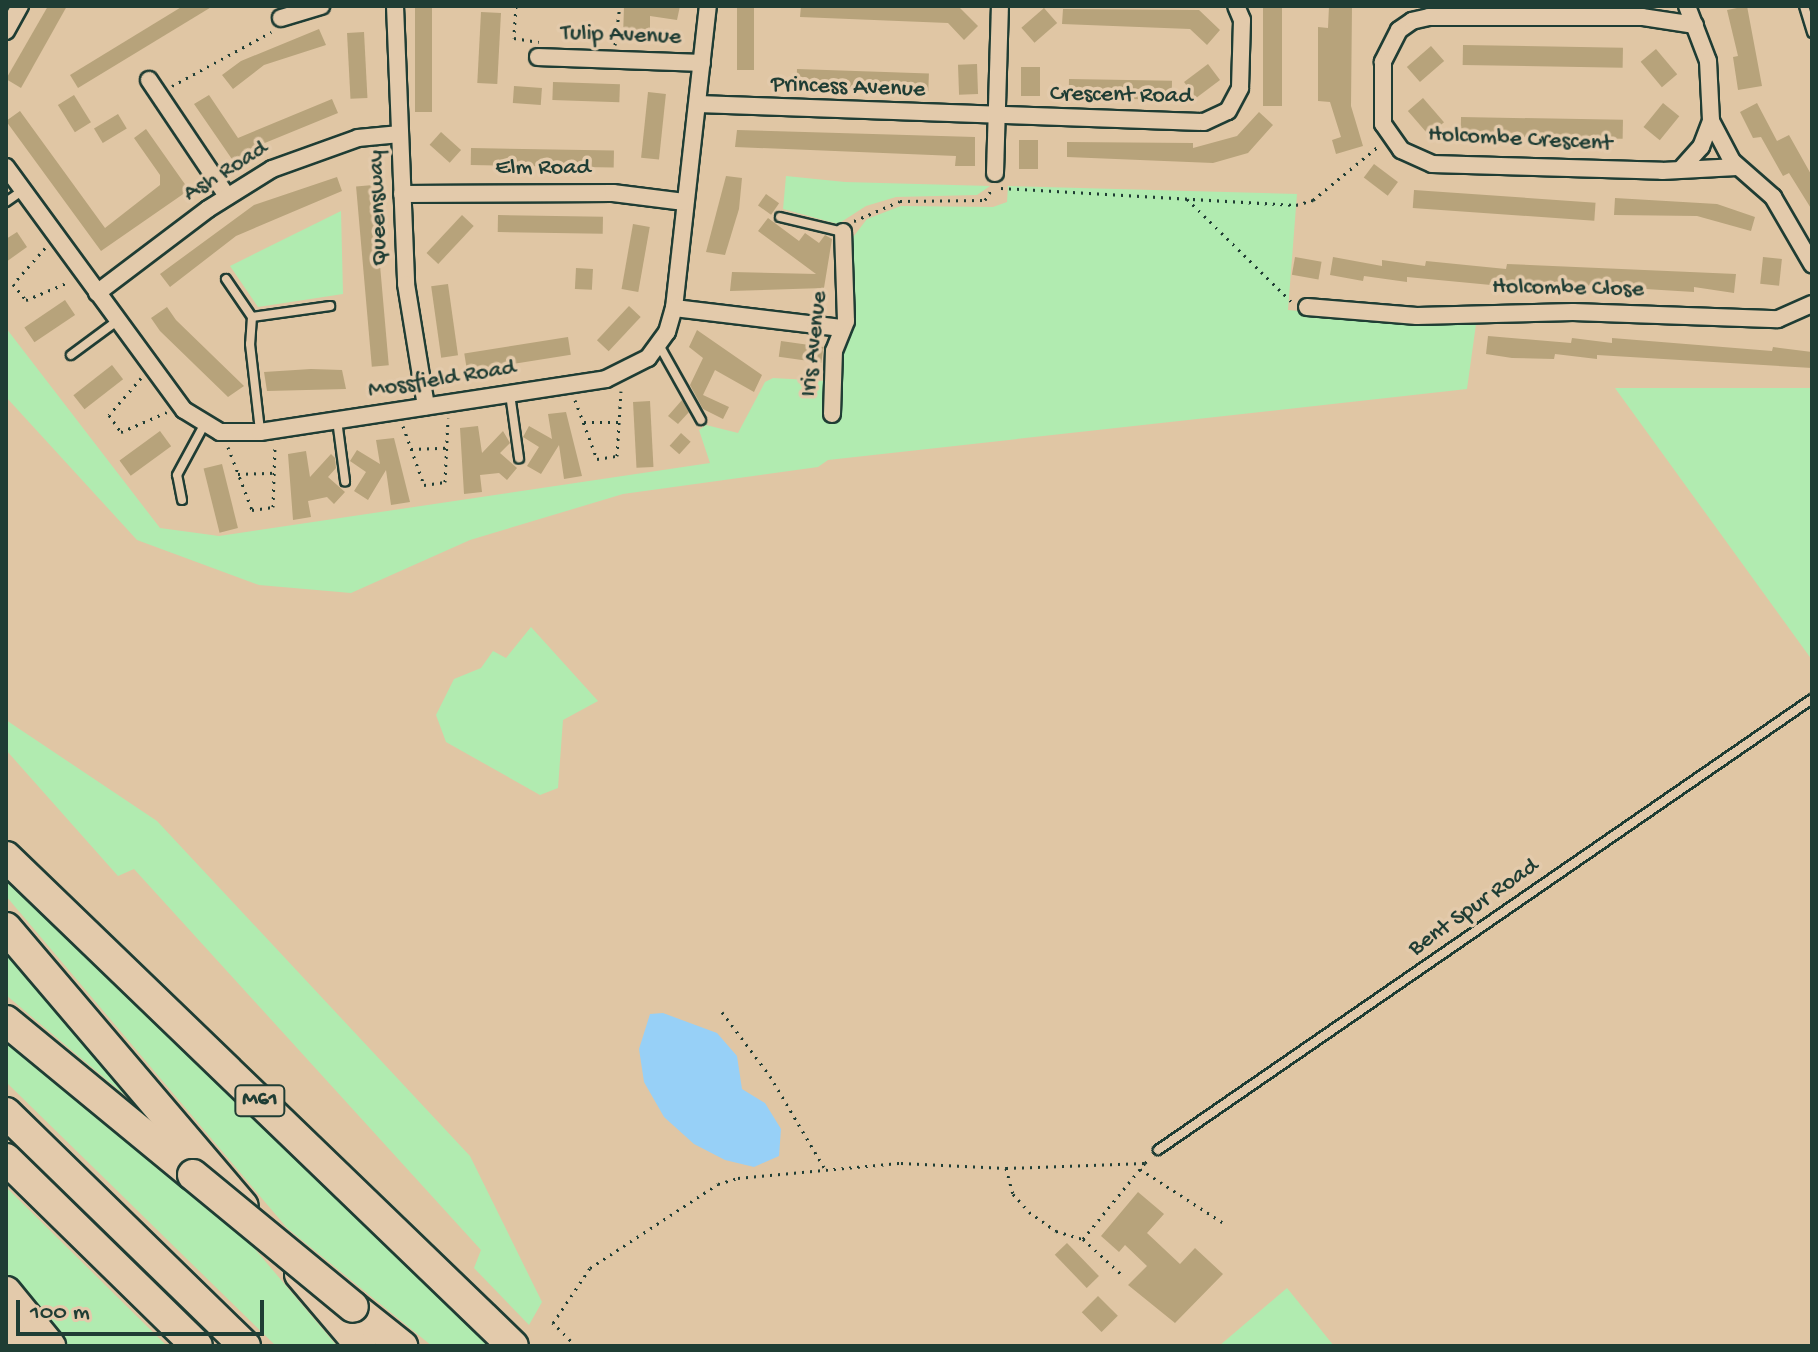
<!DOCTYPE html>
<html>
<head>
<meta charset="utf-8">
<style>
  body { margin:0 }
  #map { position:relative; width:1818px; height:1352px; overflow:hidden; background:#e0c6a4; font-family:"Gochi Hand",sans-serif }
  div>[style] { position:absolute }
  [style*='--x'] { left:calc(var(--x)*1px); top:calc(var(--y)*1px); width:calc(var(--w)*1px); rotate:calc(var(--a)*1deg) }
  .green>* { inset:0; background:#b1ebb0 }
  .water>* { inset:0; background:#97d0f7 }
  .building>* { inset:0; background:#b7a37b; transform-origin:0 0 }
  .path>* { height:3px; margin-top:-1.5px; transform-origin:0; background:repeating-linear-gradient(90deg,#1f3d34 0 2px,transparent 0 8px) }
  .roads { filter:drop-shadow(2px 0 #1f3d34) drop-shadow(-2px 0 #1f3d34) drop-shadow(0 2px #1f3d34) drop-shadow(0 -2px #1f3d34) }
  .lane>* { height:8px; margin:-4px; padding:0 4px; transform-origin:4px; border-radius:4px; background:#e3caab }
  .street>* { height:16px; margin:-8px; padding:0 8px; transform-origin:8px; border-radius:8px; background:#e3caab }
  .highway>* { height:30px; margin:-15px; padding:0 15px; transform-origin:15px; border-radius:15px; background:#e3caab }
  .bridges { filter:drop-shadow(2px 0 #1f3d34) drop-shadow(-2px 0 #1f3d34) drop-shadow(0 2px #1f3d34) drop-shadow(0 -2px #1f3d34) }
  .highway-bridge>* { height:30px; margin:-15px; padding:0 15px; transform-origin:15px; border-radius:15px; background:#e3caab }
  span { translate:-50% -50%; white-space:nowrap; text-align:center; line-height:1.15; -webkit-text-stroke:7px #e3caab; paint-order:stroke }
  .shield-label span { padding:2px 6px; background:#e3caab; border:2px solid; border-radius:6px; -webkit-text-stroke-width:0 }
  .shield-label { font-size:22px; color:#1f3d34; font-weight:700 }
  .street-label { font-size:24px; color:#1f3d34 }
  .frame { position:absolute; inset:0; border:8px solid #1f3d34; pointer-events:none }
  .scale { position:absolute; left:16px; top:1300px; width:248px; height:36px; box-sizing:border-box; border:4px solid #1f3d34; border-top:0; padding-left:10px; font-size:24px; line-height:28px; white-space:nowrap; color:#1f3d34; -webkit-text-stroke:6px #e3caab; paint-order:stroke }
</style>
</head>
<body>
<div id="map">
  <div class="green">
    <i style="clip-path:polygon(786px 176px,845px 182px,990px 186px,977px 195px,896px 197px,866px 206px,838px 224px,783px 209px)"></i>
    <i style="clip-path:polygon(1008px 186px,1297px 194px,1288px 310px,1413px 321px,1477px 317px,1467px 389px,828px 460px,818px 467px,623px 494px,470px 540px,351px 593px,259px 585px,137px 540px,6px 397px,6px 328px,160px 528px,219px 536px,710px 463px,699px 430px,706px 425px,738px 433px,765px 382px,773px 378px,826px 381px,825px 417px,842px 417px,841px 350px,850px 241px,867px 219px,901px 206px,993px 207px,1007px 202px)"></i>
    <i style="clip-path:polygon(341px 211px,343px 294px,258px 307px,230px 266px)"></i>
    <i style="clip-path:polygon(1615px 388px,1812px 388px,1812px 660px)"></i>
    <i style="clip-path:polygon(531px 627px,598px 701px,563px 720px,558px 788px,540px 795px,446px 742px,436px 715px,454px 679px,481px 668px,493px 651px,506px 658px)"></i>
    <i style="clip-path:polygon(6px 720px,157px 821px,470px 1156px,542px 1302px,529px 1325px,474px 1268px,481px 1250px,134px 869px,118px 876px,6px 750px)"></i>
    <i style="clip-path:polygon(6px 871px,497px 1346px,432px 1346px,287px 1228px,6px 896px)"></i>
    <i style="clip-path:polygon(6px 948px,133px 1102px,6px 995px)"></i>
    <i style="clip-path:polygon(6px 1035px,232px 1222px,337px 1346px,276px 1346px,6px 1082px)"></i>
    <i style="clip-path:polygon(6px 1187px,167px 1346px,67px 1346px,6px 1275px)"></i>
    <i style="clip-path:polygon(1287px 1288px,1334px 1346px,1219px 1346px)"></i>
  </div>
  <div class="water">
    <i style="clip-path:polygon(663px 1013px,717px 1033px,737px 1056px,742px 1089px,765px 1103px,781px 1129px,779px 1156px,754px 1167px,725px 1160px,694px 1144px,664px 1117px,644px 1082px,639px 1049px,650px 1014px)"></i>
  </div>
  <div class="building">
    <i style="clip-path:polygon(48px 6px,67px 6px,21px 88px,6px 79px)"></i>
    <i style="clip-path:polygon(183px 6px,213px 6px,78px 88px,70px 75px)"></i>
    <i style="clip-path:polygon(624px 6px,680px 6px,677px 20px,650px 16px,650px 38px,623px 37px)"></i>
    <i style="left:737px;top:6px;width:17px;height:64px"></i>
    <i style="clip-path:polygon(801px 6px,958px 6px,978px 26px,964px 40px,948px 23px,800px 17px)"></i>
    <i style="left:1263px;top:6px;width:19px;height:100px"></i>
    <i style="clip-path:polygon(1329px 6px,1352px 6px,1351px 106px,1363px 146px,1336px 154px,1332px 140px,1341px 137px,1330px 102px,1318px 101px,1318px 27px,1328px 28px)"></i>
    <i style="clip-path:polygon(1747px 6px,1762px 86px,1738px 90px,1733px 57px,1738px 56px,1727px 10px)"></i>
    <i style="left:415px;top:8px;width:17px;height:104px"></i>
    <i style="left:1044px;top:8px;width:20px;height:30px;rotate:49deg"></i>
    <i style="clip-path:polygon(1063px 9px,1199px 10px,1220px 30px,1207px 45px,1190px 29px,1062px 24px)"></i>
    <i style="left:481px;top:12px;width:20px;height:71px;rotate:3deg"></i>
    <i style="clip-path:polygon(319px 29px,326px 45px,264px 65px,233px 89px,222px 75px,241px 61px)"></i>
    <i style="left:364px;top:32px;width:66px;height:17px;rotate:87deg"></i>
    <i style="left:1463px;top:45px;width:160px;height:20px;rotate:1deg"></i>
    <i style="left:1431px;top:46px;width:20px;height:32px;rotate:49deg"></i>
    <i style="left:1656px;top:49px;width:33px;height:20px;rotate:50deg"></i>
    <i style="left:977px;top:64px;width:30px;height:19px;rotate:88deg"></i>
    <i style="left:1208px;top:64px;width:20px;height:30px;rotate:53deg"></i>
    <i style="left:1021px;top:67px;width:19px;height:29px"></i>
    <i style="left:797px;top:69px;width:132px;height:19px;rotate:2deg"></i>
    <i style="left:1069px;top:79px;width:103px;height:19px;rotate:1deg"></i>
    <i style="left:553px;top:82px;width:67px;height:18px;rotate:2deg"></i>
    <i style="left:514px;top:86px;width:28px;height:17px;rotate:4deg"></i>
    <i style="left:648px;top:92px;width:18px;height:66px;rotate:6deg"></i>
    <i style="left:74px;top:95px;width:32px;height:19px;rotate:58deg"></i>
    <i style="clip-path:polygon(209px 95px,238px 138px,332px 99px,338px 113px,255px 147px,257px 151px,236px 165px,194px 104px)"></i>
    <i style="left:1423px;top:98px;width:32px;height:20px;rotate:49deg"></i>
    <i style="left:1663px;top:103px;width:21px;height:31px;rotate:39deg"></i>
    <i style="clip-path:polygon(1757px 103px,1777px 141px,1789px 135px,1812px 176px,1812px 210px,1789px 173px,1783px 176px,1761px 137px,1753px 138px,1740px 112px)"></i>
    <i style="clip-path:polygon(20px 111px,105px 228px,160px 185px,160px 175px,134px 138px,146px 129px,189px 190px,101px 251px,6px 121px)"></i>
    <i style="clip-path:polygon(1259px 112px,1273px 125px,1248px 153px,1213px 163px,1067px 157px,1067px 142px,1193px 143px,1193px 148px,1237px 136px)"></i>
    <i style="left:118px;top:114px;width:17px;height:28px;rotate:59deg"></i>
    <i style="left:1461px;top:117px;width:162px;height:19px;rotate:1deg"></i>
    <i style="clip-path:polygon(737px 130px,975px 137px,975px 166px,955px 166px,956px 156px,735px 147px)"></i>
    <i style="left:441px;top:132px;width:27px;height:17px;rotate:42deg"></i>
    <i style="left:1019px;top:140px;width:19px;height:29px"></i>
    <i style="left:471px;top:148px;width:143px;height:17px;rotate:1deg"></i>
    <i style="left:1374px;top:164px;width:30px;height:17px;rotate:37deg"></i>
    <i style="clip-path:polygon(726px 176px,742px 178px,739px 209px,725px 255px,706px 252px)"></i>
    <i style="clip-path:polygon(337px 177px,342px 191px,236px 236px,170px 287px,160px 274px,254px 205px)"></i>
    <i style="left:373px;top:185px;width:181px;height:17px;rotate:85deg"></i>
    <i style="left:1414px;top:190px;width:182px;height:18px;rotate:4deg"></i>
    <i style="left:766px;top:194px;width:16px;height:14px;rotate:35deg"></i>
    <i style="clip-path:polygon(1615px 198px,1717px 204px,1755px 217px,1751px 231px,1697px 216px,1614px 215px)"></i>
    <i style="left:462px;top:215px;width:16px;height:52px;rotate:43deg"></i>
    <i style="left:498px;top:215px;width:105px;height:17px;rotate:1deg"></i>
    <i style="clip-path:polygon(768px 218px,799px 241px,805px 233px,819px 243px,825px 235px,832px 239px,824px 288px,730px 291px,732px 272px,816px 274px,758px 231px)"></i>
    <i style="left:633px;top:224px;width:17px;height:66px;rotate:10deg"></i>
    <i style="clip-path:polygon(17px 232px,27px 247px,6px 262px,6px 239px)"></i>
    <i style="left:1295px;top:257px;width:27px;height:18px;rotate:10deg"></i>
    <i style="clip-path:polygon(1333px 257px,1382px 266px,1382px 260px,1425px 266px,1426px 261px,1506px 269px,1507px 264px,1736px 274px,1734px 293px,1694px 287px,1694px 292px,1532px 282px,1532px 286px,1491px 281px,1491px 285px,1407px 277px,1407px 282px,1364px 276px,1363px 281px,1330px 275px)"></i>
    <i style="left:1763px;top:257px;width:19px;height:27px;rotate:6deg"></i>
    <i style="left:576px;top:268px;width:17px;height:21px;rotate:3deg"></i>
    <i style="left:448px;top:284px;width:72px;height:17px;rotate:82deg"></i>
    <i style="left:65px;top:300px;width:18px;height:49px;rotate:56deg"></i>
    <i style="left:629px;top:306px;width:16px;height:47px;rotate:43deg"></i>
    <i style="clip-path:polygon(167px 307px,176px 320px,244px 386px,228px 397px,160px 331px,151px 318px)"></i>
    <i style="clip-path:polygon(697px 330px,762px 375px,754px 392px,715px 370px,703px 395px,729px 407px,723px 419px,703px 409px,690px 385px,703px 358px,689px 347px)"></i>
    <i style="clip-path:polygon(1488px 336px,1571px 343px,1572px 338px,1612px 343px,1612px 338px,1772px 351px,1773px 347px,1812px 352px,1812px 368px,1597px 355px,1597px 359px,1555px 354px,1554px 359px,1512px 358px,1486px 354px)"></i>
    <i style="left:568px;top:337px;width:18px;height:105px;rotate:81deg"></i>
    <i style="left:781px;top:341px;width:43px;height:16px;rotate:8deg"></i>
    <i style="left:112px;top:365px;width:18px;height:49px;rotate:52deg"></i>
    <i style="clip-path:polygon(311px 369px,342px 370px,346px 389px,267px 391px,264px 372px)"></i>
    <i style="clip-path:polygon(682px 400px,689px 412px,678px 424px,668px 416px)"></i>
    <i style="left:650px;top:401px;width:66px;height:17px;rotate:87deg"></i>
    <i style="clip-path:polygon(566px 412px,582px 476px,564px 479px,559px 445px,541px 474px,527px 466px,539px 447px,523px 437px,529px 426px,552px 439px,548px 414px)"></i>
    <i style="clip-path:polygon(478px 426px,482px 453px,503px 431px,510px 443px,500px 453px,517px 468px,507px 480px,499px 473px,480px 475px,482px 492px,464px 494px,460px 428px)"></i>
    <i style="left:160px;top:431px;width:19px;height:50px;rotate:54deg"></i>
    <i style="left:681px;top:433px;width:13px;height:17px;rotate:42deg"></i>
    <i style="clip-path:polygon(394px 438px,410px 502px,391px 505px,386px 470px,368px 500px,354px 491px,366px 472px,350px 461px,357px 450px,380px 464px,376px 440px)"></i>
    <i style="clip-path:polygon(306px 451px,310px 477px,331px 454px,335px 458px,336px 468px,328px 477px,345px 492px,334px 504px,327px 497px,308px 501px,311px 517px,293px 520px,288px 454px)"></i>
    <i style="left:222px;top:464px;width:66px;height:19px;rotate:76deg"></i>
    <i style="clip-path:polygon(1138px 1192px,1164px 1214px,1147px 1233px,1180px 1264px,1195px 1248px,1223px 1274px,1175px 1323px,1128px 1285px,1147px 1266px,1125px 1245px,1119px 1252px,1101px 1236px)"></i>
    <i style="left:1067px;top:1243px;width:46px;height:17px;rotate:46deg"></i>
    <i style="left:1098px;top:1296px;width:28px;height:23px;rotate:45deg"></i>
  </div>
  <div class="path">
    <i style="--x:516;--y:6;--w:32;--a:94"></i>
    <i style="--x:514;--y:38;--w:25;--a:9"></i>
    <i style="--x:615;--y:45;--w:39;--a:-83"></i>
    <i style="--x:172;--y:86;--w:113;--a:-28.6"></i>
    <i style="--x:1001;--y:188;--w:295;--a:3.3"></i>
    <i style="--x:1296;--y:205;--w:18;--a:-16"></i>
    <i style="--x:1313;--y:200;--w:87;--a:-39.4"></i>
    <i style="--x:1187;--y:199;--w:148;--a:44.5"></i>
    <i style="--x:854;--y:221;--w:50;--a:-23.5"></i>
    <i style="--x:900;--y:201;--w:85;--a:-0.7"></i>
    <i style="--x:985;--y:200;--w:13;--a:-58"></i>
    <i style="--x:45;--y:248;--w:48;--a:131.6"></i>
    <i style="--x:13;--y:284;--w:21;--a:51"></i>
    <i style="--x:26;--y:300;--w:47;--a:-22.7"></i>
    <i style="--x:141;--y:378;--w:49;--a:130.9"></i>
    <i style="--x:109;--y:415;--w:21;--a:55"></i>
    <i style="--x:121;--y:432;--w:50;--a:-23.5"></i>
    <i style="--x:575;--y:400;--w:63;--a:69.6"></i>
    <i style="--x:597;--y:459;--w:20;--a:-9"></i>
    <i style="--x:617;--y:456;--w:65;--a:-86.5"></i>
    <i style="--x:584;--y:422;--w:35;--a:0"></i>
    <i style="--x:403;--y:426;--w:63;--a:70.4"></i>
    <i style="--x:424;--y:485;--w:21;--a:-8"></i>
    <i style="--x:445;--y:482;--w:64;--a:-87.3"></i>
    <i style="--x:228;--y:447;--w:67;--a:69.1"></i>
    <i style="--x:252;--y:510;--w:21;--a:-8"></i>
    <i style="--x:273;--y:507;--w:60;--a:-88.1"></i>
    <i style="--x:411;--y:449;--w:35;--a:-2"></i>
    <i style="--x:238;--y:474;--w:36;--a:-2"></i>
    <i style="--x:722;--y:1012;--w:80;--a:53.1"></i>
    <i style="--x:770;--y:1076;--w:108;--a:59.4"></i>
    <i style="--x:1006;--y:1168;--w:27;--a:75"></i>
    <i style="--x:1013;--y:1194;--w:24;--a:48"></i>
    <i style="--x:1029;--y:1212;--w:33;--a:35"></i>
    <i style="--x:1056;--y:1231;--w:28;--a:17"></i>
    <i style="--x:1083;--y:1239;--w:98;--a:-50.8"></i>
    <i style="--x:1140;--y:1169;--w:98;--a:32.9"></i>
    <i style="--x:1083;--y:1239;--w:52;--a:42.6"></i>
    <i style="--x:576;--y:1346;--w:33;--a:-135"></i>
    <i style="--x:553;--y:1323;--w:66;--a:-56.1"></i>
    <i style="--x:590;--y:1268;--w:153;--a:-33.3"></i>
    <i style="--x:718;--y:1184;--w:21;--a:-17"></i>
    <i style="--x:738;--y:1178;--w:164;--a:-5.3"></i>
    <i style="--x:901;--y:1163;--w:105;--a:2.7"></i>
    <i style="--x:1006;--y:1168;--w:139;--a:-2.1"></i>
    <i style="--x:1145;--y:1163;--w:7;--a:-45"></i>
  </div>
  <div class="roads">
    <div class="lane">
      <i style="--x:1804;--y:6;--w:28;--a:73"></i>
      <i style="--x:6;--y:202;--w:21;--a:-35"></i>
      <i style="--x:780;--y:217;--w:65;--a:13.4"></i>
      <i style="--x:226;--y:279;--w:46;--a:55.6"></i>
      <i style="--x:252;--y:317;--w:79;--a:-8"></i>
      <i style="--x:252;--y:317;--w:27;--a:94"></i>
      <i style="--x:250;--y:344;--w:88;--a:83.4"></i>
      <i style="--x:659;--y:345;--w:86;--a:60.8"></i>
      <i style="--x:71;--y:355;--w:57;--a:-36.5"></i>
      <i style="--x:510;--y:394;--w:65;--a:82"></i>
      <i style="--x:337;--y:420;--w:62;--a:82.5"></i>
      <i style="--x:182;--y:500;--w:25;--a:-101"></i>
      <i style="--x:177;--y:475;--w:57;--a:-61.6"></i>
      <i style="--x:1158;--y:1150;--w:794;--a:-34.59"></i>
    </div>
    <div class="street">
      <i style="--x:395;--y:6;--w:278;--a:87.7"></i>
      <i style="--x:406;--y:284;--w:124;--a:80.7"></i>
      <i style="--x:1687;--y:6;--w:59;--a:69.1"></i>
      <i style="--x:1708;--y:61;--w:60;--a:87.1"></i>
      <i style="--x:1711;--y:121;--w:45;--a:62.3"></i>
      <i style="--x:1732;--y:161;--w:55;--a:41.3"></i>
      <i style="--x:1773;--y:197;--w:78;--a:59.8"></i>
      <i style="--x:281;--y:18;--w:42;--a:-16.7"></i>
      <i style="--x:1695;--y:25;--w:54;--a:-171.4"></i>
      <i style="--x:1642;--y:17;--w:213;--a:180"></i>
      <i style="--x:1429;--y:17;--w:17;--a:167"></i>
      <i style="--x:1412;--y:21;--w:16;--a:145"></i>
      <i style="--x:1399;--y:30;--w:36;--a:117"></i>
      <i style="--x:1383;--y:62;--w:62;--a:90"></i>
      <i style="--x:1383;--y:124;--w:32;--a:55"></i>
      <i style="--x:1401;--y:150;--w:34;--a:24"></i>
      <i style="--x:1432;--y:164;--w:230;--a:1.7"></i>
      <i style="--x:1662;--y:171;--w:75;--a:-3.1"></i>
      <i style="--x:6;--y:31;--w:29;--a:-61"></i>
      <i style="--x:538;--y:57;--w:164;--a:2.1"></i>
      <i style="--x:149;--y:80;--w:140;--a:56.1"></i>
      <i style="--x:698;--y:104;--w:506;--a:2.04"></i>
      <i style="--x:1204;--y:122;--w:26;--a:-25"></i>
      <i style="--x:1228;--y:111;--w:26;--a:-62"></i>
      <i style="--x:1240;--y:88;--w:68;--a:-88.3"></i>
      <i style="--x:1242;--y:20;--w:15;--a:-113"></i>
      <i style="--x:6;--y:167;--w:301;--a:53.8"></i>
      <i style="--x:184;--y:410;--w:42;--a:31.4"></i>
      <i style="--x:220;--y:432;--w:40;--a:0"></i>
      <i style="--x:260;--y:432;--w:350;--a:-8.7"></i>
      <i style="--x:606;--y:379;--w:47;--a:-26.6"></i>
      <i style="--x:648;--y:358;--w:32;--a:-54"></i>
      <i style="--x:667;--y:332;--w:25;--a:-74"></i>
      <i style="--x:674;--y:308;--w:304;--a:-83.6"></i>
      <i style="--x:1681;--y:169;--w:30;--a:-48"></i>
      <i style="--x:1701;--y:147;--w:28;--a:-69"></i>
      <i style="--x:995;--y:173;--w:167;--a:-88.3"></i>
      <i style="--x:402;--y:194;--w:211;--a:-0.3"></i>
      <i style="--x:613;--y:193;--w:72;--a:7.2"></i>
      <i style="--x:97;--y:293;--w:139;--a:-37.1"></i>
      <i style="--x:208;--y:209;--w:75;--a:-32"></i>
      <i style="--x:272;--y:169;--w:91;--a:-19.8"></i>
      <i style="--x:358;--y:138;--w:42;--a:-5.4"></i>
      <i style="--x:1307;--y:307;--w:110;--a:4.7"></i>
      <i style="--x:1417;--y:316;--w:156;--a:-1.5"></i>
      <i style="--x:1573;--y:312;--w:205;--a:2"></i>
      <i style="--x:1778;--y:319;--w:37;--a:-24"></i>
      <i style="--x:674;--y:308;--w:169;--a:6.8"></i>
      <i style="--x:832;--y:414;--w:63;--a:-88.2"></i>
      <i style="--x:834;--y:351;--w:32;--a:-68"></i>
      <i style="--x:846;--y:321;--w:89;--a:-91.9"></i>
    </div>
    <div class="highway">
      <i style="--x:6;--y:857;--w:704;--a:43.96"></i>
      <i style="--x:6;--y:928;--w:365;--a:49.6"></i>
      <i style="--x:6;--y:1021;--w:242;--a:39.5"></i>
      <i style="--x:6;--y:1113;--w:334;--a:44.3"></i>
      <i style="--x:6;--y:1159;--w:267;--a:44.4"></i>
      <i style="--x:300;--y:1274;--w:94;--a:49.7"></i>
      <i style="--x:6;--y:1292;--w:70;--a:50.8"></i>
      <i style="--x:353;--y:1307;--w:63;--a:38.5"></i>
      <i style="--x:6;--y:1332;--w:24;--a:36"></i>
    </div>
  </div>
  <div class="bridges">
    <div class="highway-bridge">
      <i style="--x:193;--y:1175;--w:207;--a:39.5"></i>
    </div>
  </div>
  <div class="shield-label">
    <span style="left:260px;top:1101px">M61</span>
  </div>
  <div class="street-label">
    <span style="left:621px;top:36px;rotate:2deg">Tulip Avenue</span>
    <span style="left:848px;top:88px;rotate:2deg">Princess Avenue</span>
    <span style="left:1121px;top:96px;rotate:1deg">Crescent Road</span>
    <span style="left:1520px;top:140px;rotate:3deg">Holcombe Crescent</span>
    <span style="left:543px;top:169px">Elm Road</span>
    <span style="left:226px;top:172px;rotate:-32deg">Ash Road</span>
    <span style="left:379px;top:208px;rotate:-92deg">Queensway</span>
    <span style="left:1568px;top:289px;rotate:1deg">Holcombe Close</span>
    <span style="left:815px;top:344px;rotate:-84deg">Iris Avenue</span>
    <span style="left:442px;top:380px;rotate:-9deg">Mossfield Road</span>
    <span style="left:1474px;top:908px;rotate:-35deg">Bent Spur Road</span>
  </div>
  <div class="frame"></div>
  <div class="scale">100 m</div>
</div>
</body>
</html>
